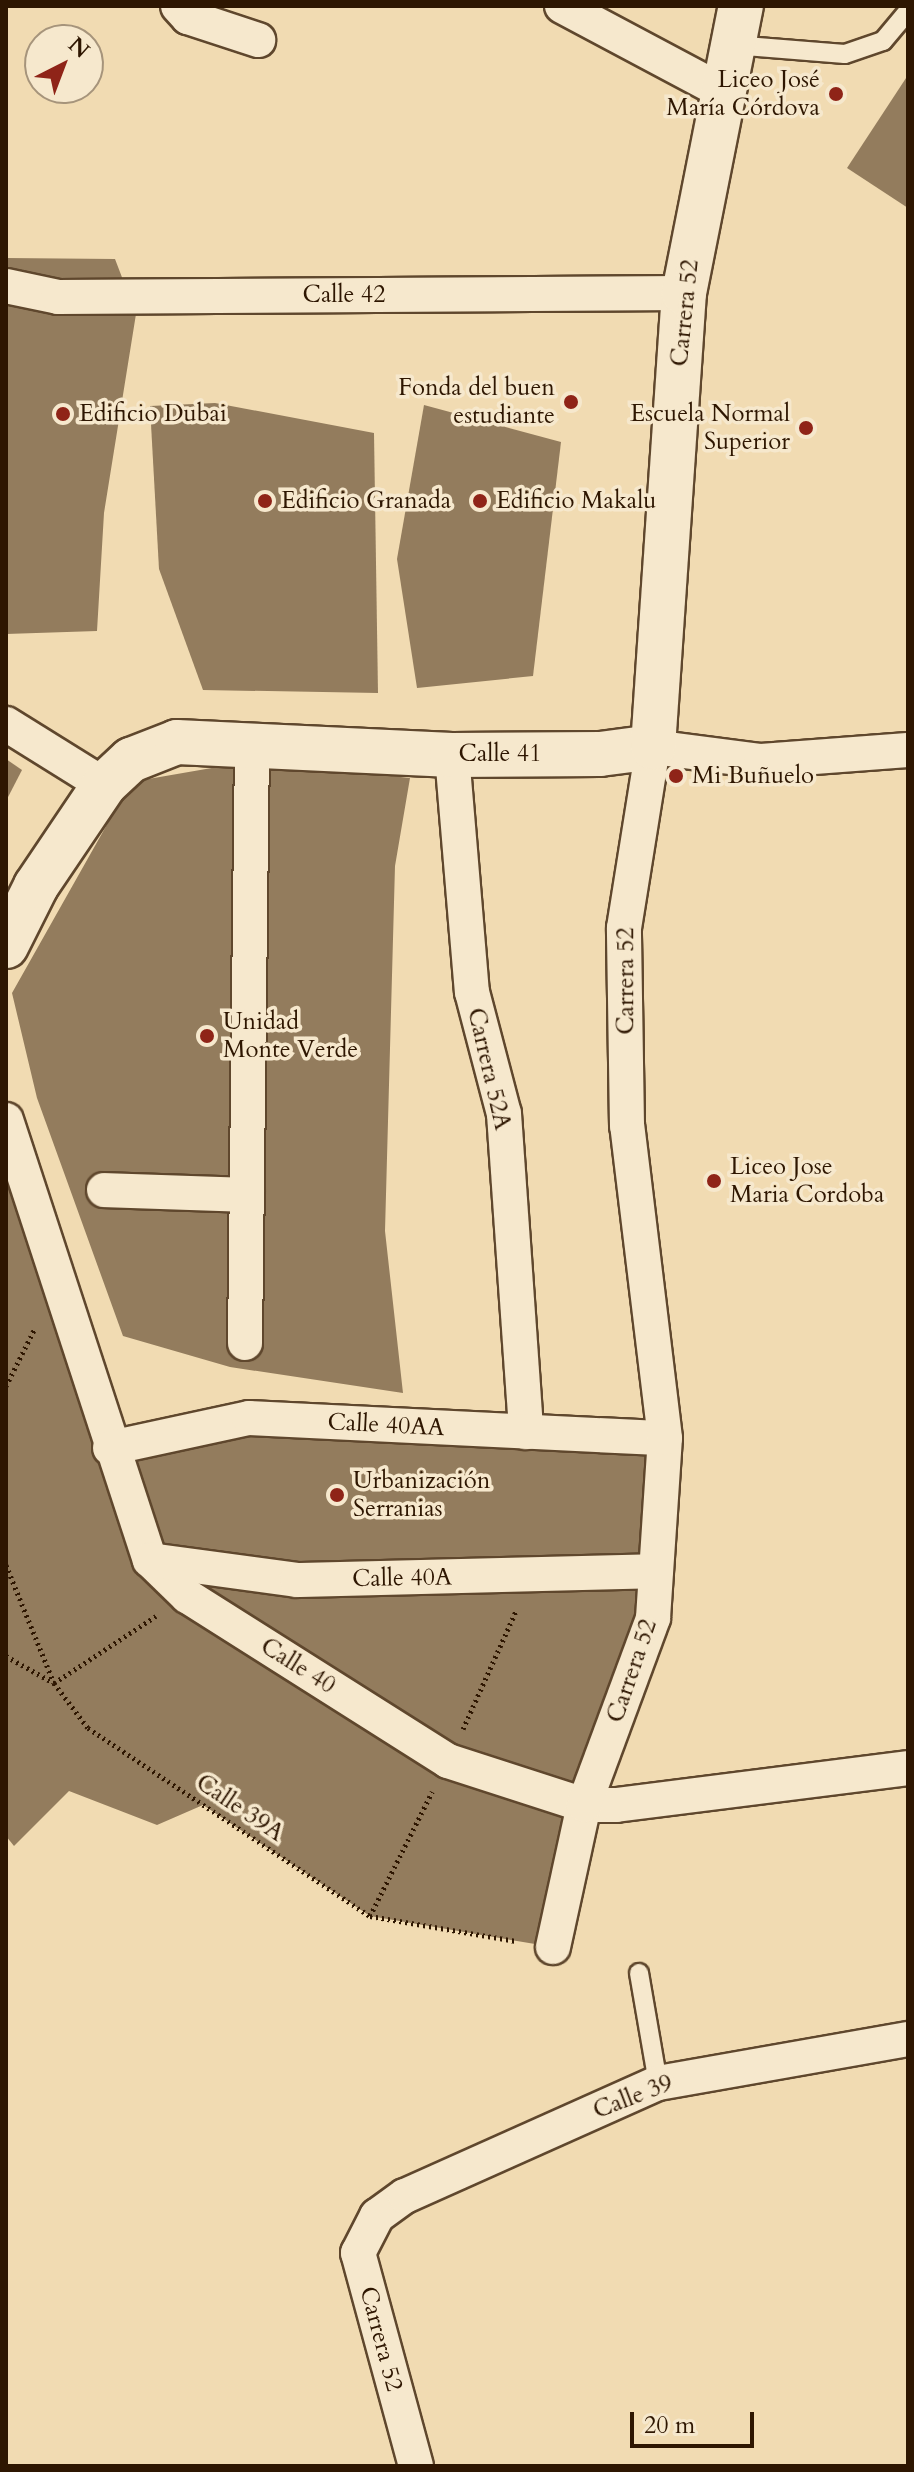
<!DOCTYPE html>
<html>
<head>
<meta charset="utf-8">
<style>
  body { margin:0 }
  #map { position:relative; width:914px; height:2472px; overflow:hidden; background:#f1dbb2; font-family:Cardo,serif }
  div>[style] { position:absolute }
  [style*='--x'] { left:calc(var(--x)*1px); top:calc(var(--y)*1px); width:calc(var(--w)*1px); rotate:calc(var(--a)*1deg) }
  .building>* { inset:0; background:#937c5d }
  .path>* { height:5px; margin-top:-2.5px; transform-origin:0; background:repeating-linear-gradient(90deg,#2e1601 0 2px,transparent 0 6px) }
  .roads { filter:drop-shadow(2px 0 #5f472d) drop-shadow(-2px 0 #5f472d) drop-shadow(0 2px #5f472d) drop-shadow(0 -2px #5f472d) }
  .lane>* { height:18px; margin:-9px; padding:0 9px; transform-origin:9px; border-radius:9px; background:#f6e8cd }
  .street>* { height:34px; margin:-17px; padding:0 17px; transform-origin:17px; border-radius:17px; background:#f6e8cd }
  .secondary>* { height:44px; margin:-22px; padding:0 22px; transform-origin:22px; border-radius:22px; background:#f6e8cd }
  .dots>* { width:22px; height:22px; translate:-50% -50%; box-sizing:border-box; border:4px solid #f6e8cd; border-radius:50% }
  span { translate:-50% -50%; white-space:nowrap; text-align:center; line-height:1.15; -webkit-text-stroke:7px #f6e8cd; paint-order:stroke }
  .poi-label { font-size:24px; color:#2e1601 }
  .right { translate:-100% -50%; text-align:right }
  .left { translate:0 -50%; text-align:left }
  .street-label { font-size:24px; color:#2e1601 }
  .frame { position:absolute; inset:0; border:8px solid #2e1601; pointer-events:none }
  .north { position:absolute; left:24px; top:24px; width:80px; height:80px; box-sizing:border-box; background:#f6e8cd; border:2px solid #a6947b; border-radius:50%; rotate:42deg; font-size:22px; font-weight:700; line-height:32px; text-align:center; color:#2e1601 }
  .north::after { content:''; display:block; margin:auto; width:28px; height:36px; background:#8f2418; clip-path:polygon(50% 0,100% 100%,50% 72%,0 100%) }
  .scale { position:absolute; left:630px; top:2412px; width:124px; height:36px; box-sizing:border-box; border:4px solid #2e1601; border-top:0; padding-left:10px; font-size:24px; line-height:28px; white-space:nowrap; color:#2e1601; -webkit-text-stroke:6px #f6e8cd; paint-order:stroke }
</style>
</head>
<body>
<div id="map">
  <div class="building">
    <i style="clip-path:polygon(908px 75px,908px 208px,847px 168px)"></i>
    <i style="clip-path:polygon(6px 258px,115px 259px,136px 314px,104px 513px,97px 631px,6px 634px)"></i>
    <i style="clip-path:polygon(215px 403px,374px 433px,378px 693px,203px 690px,159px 569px,150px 406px)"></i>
    <i style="clip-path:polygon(424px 405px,561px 442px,533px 676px,417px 688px,397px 559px)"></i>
    <i style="clip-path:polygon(6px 759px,22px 770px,6px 801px)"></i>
    <i style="clip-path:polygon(252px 761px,410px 778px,395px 866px,385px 1231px,403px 1393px,230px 1367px,123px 1336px,37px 1098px,12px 993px,131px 782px)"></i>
    <i style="clip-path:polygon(6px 1122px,129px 1444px,177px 1434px,665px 1438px,672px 1546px,553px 1947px,370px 1916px,203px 1805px,157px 1825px,69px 1791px,14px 1846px,6px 1836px)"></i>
  </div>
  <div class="path">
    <i style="--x:6;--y:1386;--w:63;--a:-63.4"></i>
    <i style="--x:6;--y:1565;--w:127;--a:67.9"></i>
    <i style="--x:54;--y:1683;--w:56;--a:52.9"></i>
    <i style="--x:88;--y:1728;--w:339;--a:33.7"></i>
    <i style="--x:370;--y:1916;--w:148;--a:9.7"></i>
    <i style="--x:6;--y:1656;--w:55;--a:29.4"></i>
    <i style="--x:54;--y:1683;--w:122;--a:-33.3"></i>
    <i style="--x:463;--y:1729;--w:129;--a:-65.8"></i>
    <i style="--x:370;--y:1916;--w:139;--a:-63.4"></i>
  </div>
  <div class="roads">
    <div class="lane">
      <i style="--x:733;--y:45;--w:112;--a:4.6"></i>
      <i style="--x:845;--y:54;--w:40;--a:-18.9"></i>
      <i style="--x:883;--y:41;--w:39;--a:-50"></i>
      <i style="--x:639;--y:1973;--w:112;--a:80.2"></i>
    </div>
    <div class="street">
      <i style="--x:178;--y:6;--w:15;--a:48"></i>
      <i style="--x:188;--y:17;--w:74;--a:18.2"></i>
      <i style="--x:562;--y:6;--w:183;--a:28"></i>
      <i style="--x:6;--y:286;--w:53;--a:11.9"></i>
      <i style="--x:58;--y:297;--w:626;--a:-0.37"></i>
      <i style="--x:6;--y:724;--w:115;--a:31.9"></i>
      <i style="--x:452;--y:755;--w:238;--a:85.2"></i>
      <i style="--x:472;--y:992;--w:126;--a:75.3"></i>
      <i style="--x:504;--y:1114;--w:319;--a:86"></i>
      <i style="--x:6;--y:1120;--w:463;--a:71.9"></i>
      <i style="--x:150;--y:1560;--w:52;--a:44.2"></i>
      <i style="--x:187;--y:1596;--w:309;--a:32.3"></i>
      <i style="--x:448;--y:1761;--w:143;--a:17.9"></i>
      <i style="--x:584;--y:1805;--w:32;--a:0"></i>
      <i style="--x:616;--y:1805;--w:294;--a:-7.2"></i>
      <i style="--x:104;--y:1190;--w:143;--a:2"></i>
      <i style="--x:245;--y:1343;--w:599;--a:-89.33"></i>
      <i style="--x:110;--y:1448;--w:142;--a:-12.2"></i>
      <i style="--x:249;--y:1418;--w:416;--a:2.8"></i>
      <i style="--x:150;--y:1560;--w:148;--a:7.7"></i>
      <i style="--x:297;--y:1580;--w:359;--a:-1.4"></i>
      <i style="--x:553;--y:1947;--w:145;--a:-77.7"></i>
      <i style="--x:584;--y:1805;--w:199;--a:-69.7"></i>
      <i style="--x:653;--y:1618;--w:180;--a:-86.2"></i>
      <i style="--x:665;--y:1438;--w:314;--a:-96.9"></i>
      <i style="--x:627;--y:1126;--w:198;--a:-90.9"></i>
      <i style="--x:624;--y:928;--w:183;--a:-80.9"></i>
      <i style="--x:653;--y:747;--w:109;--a:7.4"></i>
      <i style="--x:761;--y:761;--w:147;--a:-4.3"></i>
      <i style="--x:416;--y:2466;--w:221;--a:-105.2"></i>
      <i style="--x:358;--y:2253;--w:42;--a:-62.8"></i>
      <i style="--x:377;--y:2216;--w:34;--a:-36"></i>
      <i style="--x:405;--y:2196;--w:277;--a:-24.1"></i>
      <i style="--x:658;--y:2083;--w:254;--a:-10"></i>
    </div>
    <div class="secondary">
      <i style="--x:6;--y:946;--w:67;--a:-63.4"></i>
      <i style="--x:36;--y:886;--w:122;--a:-56"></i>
      <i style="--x:104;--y:785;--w:37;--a:-43"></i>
      <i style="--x:131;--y:760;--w:49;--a:-21.4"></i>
      <i style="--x:177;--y:742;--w:275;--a:2.7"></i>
      <i style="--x:452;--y:755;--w:148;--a:-0.4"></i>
      <i style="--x:600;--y:754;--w:53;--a:-7.5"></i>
      <i style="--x:653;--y:747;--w:455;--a:-86.1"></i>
      <i style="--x:684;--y:293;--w:293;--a:-78.8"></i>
    </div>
  </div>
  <div class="dots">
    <i style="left:836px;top:94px;background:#8f2418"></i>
    <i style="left:571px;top:402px;background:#8f2418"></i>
    <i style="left:63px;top:414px;background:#8f2418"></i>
    <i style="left:806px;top:428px;background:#8f2418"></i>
    <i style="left:265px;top:501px;background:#8f2418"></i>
    <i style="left:480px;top:501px;background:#8f2418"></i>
    <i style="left:676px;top:776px;background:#8f2418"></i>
    <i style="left:207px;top:1036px;background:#8f2418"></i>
    <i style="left:714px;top:1181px;background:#8f2418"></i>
    <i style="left:337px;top:1495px;background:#8f2418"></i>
  </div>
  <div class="poi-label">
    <span class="right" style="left:820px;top:94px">Liceo José<br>María Córdova</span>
    <span class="right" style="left:555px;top:402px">Fonda del buen<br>estudiante</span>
    <span class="left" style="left:79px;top:414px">Edificio Dubai</span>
    <span class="right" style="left:790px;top:428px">Escuela Normal<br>Superior</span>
    <span class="left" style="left:281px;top:501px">Edificio Granada</span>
    <span class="left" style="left:496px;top:501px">Edificio Makalu</span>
    <span class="left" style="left:692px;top:776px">Mi Buñuelo</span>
    <span class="left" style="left:223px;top:1036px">Unidad<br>Monte Verde</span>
    <span class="left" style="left:730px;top:1181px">Liceo Jose<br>Maria Cordoba</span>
    <span class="left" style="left:353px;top:1495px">Urbanización<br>Serranias</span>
  </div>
  <div class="street-label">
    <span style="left:344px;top:295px">Calle 42</span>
    <span style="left:685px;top:313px;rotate:-84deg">Carrera 52</span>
    <span style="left:500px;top:754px">Calle 41</span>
    <span style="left:626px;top:981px;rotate:-90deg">Carrera 52</span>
    <span style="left:489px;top:1069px;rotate:77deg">Carrera 52A</span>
    <span style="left:386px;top:1425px;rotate:3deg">Calle 40AA</span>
    <span style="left:402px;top:1578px;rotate:-1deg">Calle 40A</span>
    <span style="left:298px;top:1666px;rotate:32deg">Calle 40</span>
    <span style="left:632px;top:1671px;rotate:-71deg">Carrera 52</span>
    <span style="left:240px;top:1808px;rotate:34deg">Calle 39A</span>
    <span style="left:633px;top:2097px;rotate:-21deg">Calle 39</span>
    <span style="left:381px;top:2339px;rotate:75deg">Carrera 52</span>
  </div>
  <div class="frame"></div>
  <div class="north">N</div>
  <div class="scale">20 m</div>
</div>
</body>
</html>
